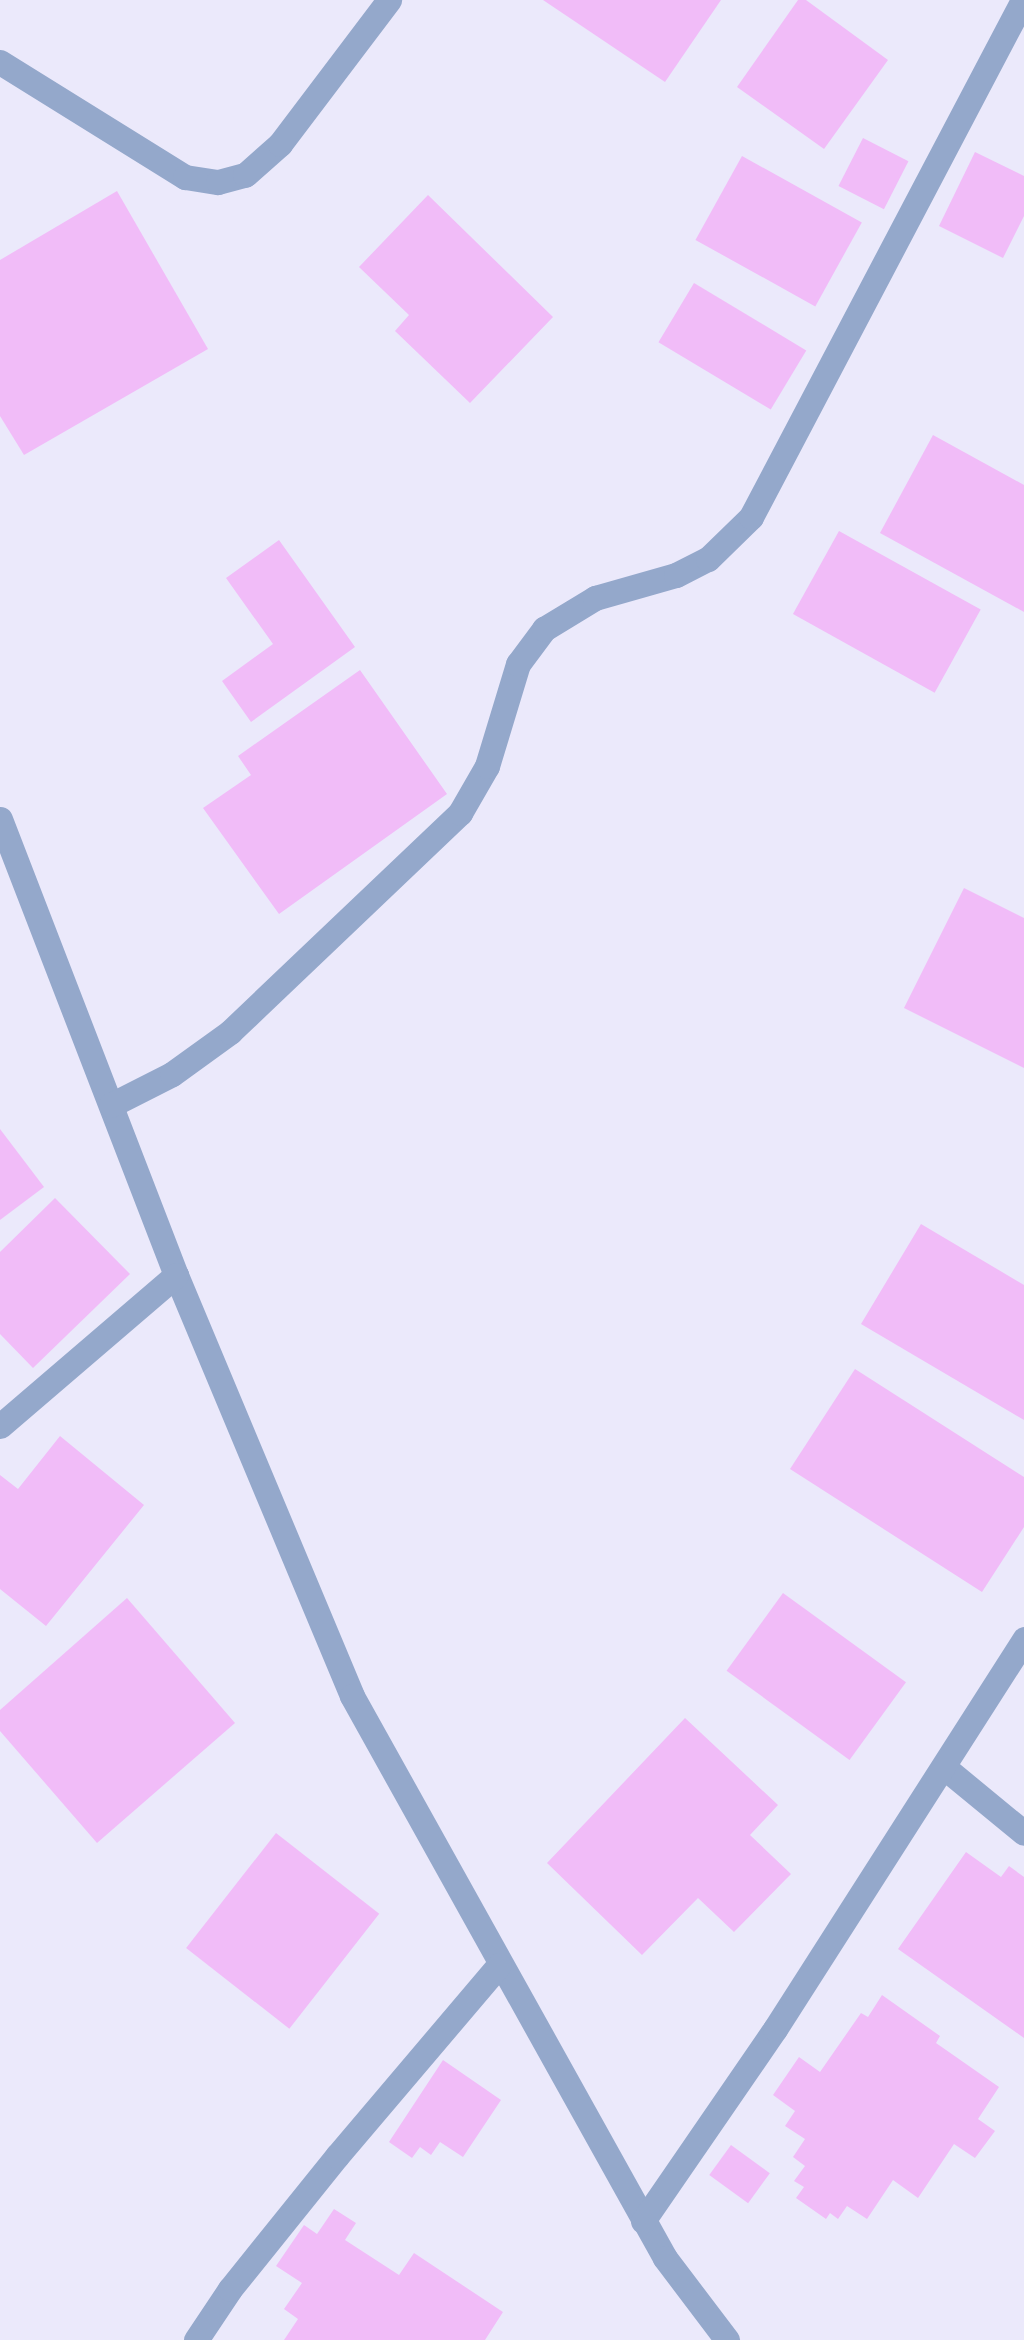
<!DOCTYPE html>
<html>
<head>
<meta charset="utf-8">
<style>
  body { margin:0 }
  #map { position:relative; width:1024px; height:2340px; overflow:hidden; background:#ebe9fb; font-family:"DejaVu Sans",sans-serif }
  div>[style] { position:absolute }
  [style*='--x'] { left:calc(var(--x)*1px); top:calc(var(--y)*1px); width:calc(var(--w)*1px); rotate:calc(var(--a)*1deg) }
  .building>* { inset:0; background:#f1bcf8; transform-origin:0 0 }
  .street>* { height:25px; margin:-12.5px; padding:0 12.5px; transform-origin:12.5px; border-radius:12.5px; background:#94a8cb }
  span { translate:-50% -50%; white-space:nowrap; text-align:center; line-height:1.15; -webkit-text-stroke:9px #fff; paint-order:stroke }
</style>
</head>
<body>
<div id="map">
  <div class="building">
    <i style="clip-path:polygon(543px 0,721px 0,665px 82px)"></i>
    <i style="clip-path:polygon(798px 0,806px 0,888px 60px,824px 149px,737px 87px)"></i>
    <i style="left:863px;top:138px;width:51px;height:54px;rotate:27deg"></i>
    <i style="clip-path:polygon(975px 152px,1024px 176px,1024px 216px,1003px 258px,939px 226px)"></i>
    <i style="left:742px;top:156px;width:137px;height:96px;rotate:29deg"></i>
    <i style="clip-path:polygon(117px 191px,208px 349px,24px 455px,0 416px,0 260px)"></i>
    <i style="clip-path:polygon(428px 195px,553px 317px,470px 403px,395px 331px,409px 315px,359px 267px)"></i>
    <i style="left:694px;top:283px;width:131px;height:69px;rotate:31deg"></i>
    <i style="clip-path:polygon(933px 435px,1024px 485px,1024px 612px,880px 533px)"></i>
    <i style="left:839px;top:531px;width:162px;height:95px;rotate:29deg"></i>
    <i style="clip-path:polygon(279px 540px,355px 647px,251px 722px,222px 681px,273px 644px,226px 578px)"></i>
    <i style="clip-path:polygon(360px 670px,447px 794px,279px 914px,203px 808px,251px 775px,238px 756px)"></i>
    <i style="clip-path:polygon(964px 888px,1024px 918px,1024px 1068px,904px 1008px)"></i>
    <i style="clip-path:polygon(0 1129px,44px 1187px,0 1220px)"></i>
    <i style="clip-path:polygon(55px 1198px,130px 1274px,33px 1368px,0 1334px,0 1252px)"></i>
    <i style="clip-path:polygon(921px 1224px,1024px 1285px,1024px 1420px,861px 1324px)"></i>
    <i style="clip-path:polygon(855px 1369px,1024px 1477px,1024px 1527px,982px 1592px,790px 1469px)"></i>
    <i style="clip-path:polygon(60px 1436px,144px 1505px,46px 1626px,0 1589px,0 1475px,18px 1489px)"></i>
    <i style="left:783px;top:1593px;width:152px;height:96px;rotate:36deg"></i>
    <i style="clip-path:polygon(127px 1598px,235px 1723px,97px 1843px,0 1731px,0 1710px)"></i>
    <i style="clip-path:polygon(685px 1718px,778px 1805px,750px 1835px,791px 1874px,734px 1932px,698px 1898px,642px 1955px,547px 1863px)"></i>
    <i style="left:276px;top:1833px;width:131px;height:146px;rotate:38deg"></i>
    <i style="clip-path:polygon(966px 1852px,1001px 1877px,1009px 1866px,1024px 1877px,1024px 2038px,898px 1949px)"></i>
    <i style="clip-path:polygon(882px 1995px,940px 2036px,936px 2043px,999px 2087px,978px 2119px,995px 2131px,975px 2158px,954px 2144px,918px 2198px,893px 2180px,867px 2219px,847px 2206px,838px 2219px,830px 2213px,826px 2219px,796px 2198px,804px 2187px,794px 2181px,805px 2166px,793px 2157px,805px 2139px,785px 2126px,795px 2111px,773px 2095px,799px 2057px,820px 2072px,861px 2013px,868px 2017px)"></i>
    <i style="clip-path:polygon(443px 2060px,501px 2100px,463px 2157px,440px 2142px,431px 2155px,420px 2147px,412px 2158px,389px 2142px)"></i>
    <i style="left:731px;top:2145px;width:48px;height:37px;rotate:36deg"></i>
    <i style="clip-path:polygon(334px 2209px,356px 2223px,345px 2240px,399px 2275px,414px 2253px,503px 2312px,485px 2340px,284px 2340px,298px 2319px,284px 2309px,302px 2283px,276px 2266px,304px 2225px,317px 2234px)"></i>
  </div>
  <div class="street">
    <i style="--x:0;--y:62;--w:218;--a:31.9"></i>
    <i style="--x:185;--y:177;--w:33;--a:9"></i>
    <i style="--x:218;--y:182;--w:28;--a:-15"></i>
    <i style="--x:245;--y:175;--w:47;--a:-41.5"></i>
    <i style="--x:280;--y:144;--w:181;--a:-52.9"></i>
    <i style="--x:0;--y:819;--w:489;--a:68.9"></i>
    <i style="--x:176;--y:1275;--w:456;--a:67.3"></i>
    <i style="--x:352;--y:1696;--w:643;--a:60.88"></i>
    <i style="--x:665;--y:2258;--w:103;--a:52.9"></i>
    <i style="--x:111;--y:1105;--w:68;--a:-26.9"></i>
    <i style="--x:172;--y:1074;--w:72;--a:-35.9"></i>
    <i style="--x:230;--y:1032;--w:318;--a:-43.6"></i>
    <i style="--x:460;--y:813;--w:54;--a:-60.1"></i>
    <i style="--x:487;--y:766;--w:107;--a:-73.1"></i>
    <i style="--x:518;--y:664;--w:44;--a:-53.4"></i>
    <i style="--x:544;--y:629;--w:60;--a:-31.3"></i>
    <i style="--x:595;--y:598;--w:84;--a:-15.9"></i>
    <i style="--x:676;--y:575;--w:36;--a:-27"></i>
    <i style="--x:708;--y:559;--w:60;--a:-44.3"></i>
    <i style="--x:751;--y:517;--w:584;--a:-62.25"></i>
    <i style="--x:0;--y:1426;--w:232;--a:-40.6"></i>
    <i style="--x:945;--y:1768;--w:102;--a:39.4"></i>
    <i style="--x:643;--y:2221;--w:233;--a:-55.5"></i>
    <i style="--x:775;--y:2029;--w:463;--a:-57.4"></i>
    <i style="--x:196;--y:2340;--w:61;--a:-56.3"></i>
    <i style="--x:230;--y:2289;--w:171;--a:-51.2"></i>
    <i style="--x:337;--y:2156;--w:250;--a:-49.7"></i>
  </div>
</div>
</body>
</html>
